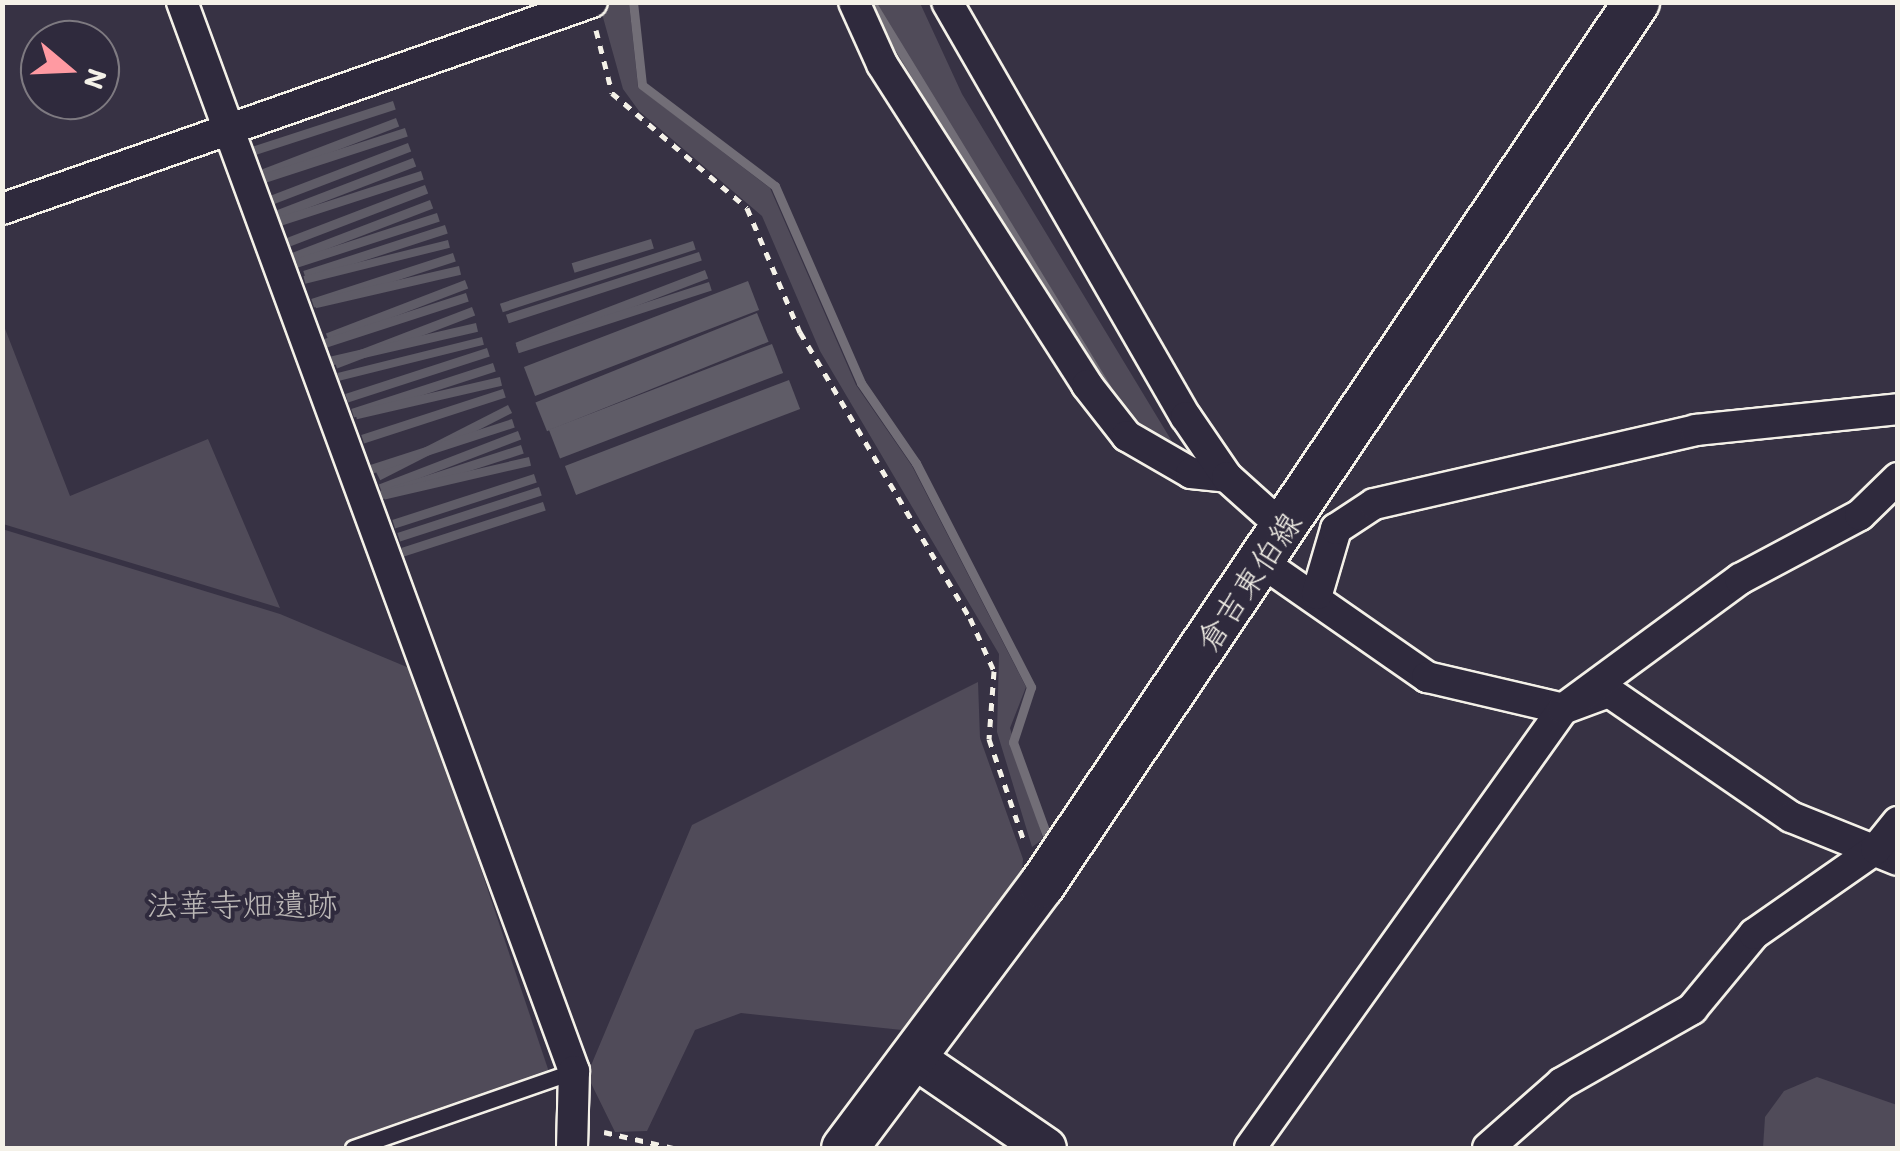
<!DOCTYPE html>
<html>
<head>
<meta charset="utf-8">
<style>
  body { margin:0 }
  #map { position:relative; width:1900px; height:1151px; overflow:hidden; background:#373244; font-family:Itim,"Klee One",sans-serif }
  div>[style] { position:absolute }
  [style*='--x'] { left:calc(var(--x)*1px); top:calc(var(--y)*1px); width:calc(var(--w)*1px); rotate:calc(var(--a)*1deg) }
  .green>* { inset:0; background:#504b59 }
  .stream>* { height:9px; margin:-4.5px; padding:0 4.5px; transform-origin:4.5px; border-radius:4.5px; background:#726e77 }
  .building>* { inset:0; background:#5f5c67; transform-origin:0 0 }
  .path>* { height:5px; margin-top:-2.5px; transform-origin:0; background:repeating-linear-gradient(90deg,#f4f1e8 0 8px,transparent 0 16px) }
  .roads { filter:drop-shadow(2px 0 #f4f1e8) drop-shadow(-2px 0 #f4f1e8) drop-shadow(0 2px #f4f1e8) drop-shadow(0 -2px #f4f1e8) }
  .service>* { height:15px; margin:-7.5px; padding:0 7.5px; transform-origin:7.5px; border-radius:7.5px; background:#2f2a3d }
  .minor>* { height:30px; margin:-15px; padding:0 15px; transform-origin:15px; border-radius:15px; background:#2f2a3d }
  .tertiary>* { height:40px; margin:-20px; padding:0 20px; transform-origin:20px; border-radius:20px; background:#2f2a3d }
  .secondary>* { height:45px; margin:-22.5px; padding:0 22.5px; transform-origin:22.5px; border-radius:22.5px; background:#2f2a3d }
  span { translate:-50% -50%; white-space:nowrap; text-align:center; line-height:1.15; -webkit-text-stroke:8px #2f2a3d; paint-order:stroke }
  .street-label { font-size:32px; color:#f4f1e8 }
  .park-label { font-size:32px; color:#bbb7b6 }
  .frame { position:absolute; inset:0; border:5px solid #f4f1e8; pointer-events:none }
  .north { position:absolute; left:20px; top:20px; width:100px; height:100px; box-sizing:border-box; background:#2f2a3d; border:2px solid #7e7a81; border-radius:50%; rotate:109deg; font-size:28px; font-weight:700; line-height:40px; text-align:center; color:#f4f1e8 }
  .north::after { content:''; display:block; margin:auto; width:35px; height:45px; background:#ff9aa2; clip-path:polygon(50% 0,100% 100%,50% 72%,0 100%) }
</style>
</head>
<body>
<div id="map">
  <div class="green">
    <i style="clip-path:polygon(599px 3px,629px 3px,638px 87px,770px 188px,856px 385px,912px 466px,1026px 687px,1010px 728px,1043px 839px,1032px 847px,997px 732px,999px 654px,820px 351px,762px 216px,639px 111px,623px 89px)"></i>
    <i style="clip-path:polygon(860px 3px,920px 3px,962px 94px,1182px 458px,1124px 419px)"></i>
    <i style="clip-path:polygon(2px 321px,70px 496px,208px 439px,280px 608px,3px 524px)"></i>
    <i style="clip-path:polygon(2px 529px,280px 614px,414px 670px,549px 1072px,338px 1148px,3px 1148px)"></i>
    <i style="clip-path:polygon(978px 682px,980px 738px,1023px 859px,1020px 899px,921px 1032px,741px 1013px,695px 1030px,647px 1131px,615px 1132px,587px 1075px,692px 825px)"></i>
    <i style="clip-path:polygon(1817px 1077px,1897px 1105px,1897px 1148px,1763px 1148px,1765px 1117px,1784px 1091px)"></i>
  </div>
  <div class="stream">
    <i style="--x:633;--y:2;--w:83;--a:83.8"></i>
    <i style="--x:642;--y:85;--w:167;--a:37.2"></i>
    <i style="--x:775;--y:186;--w:215;--a:66.4"></i>
    <i style="--x:861;--y:383;--w:97;--a:55.5"></i>
    <i style="--x:916;--y:463;--w:252;--a:62.8"></i>
    <i style="--x:1031;--y:687;--w:58;--a:108.1"></i>
    <i style="--x:1013;--y:742;--w:97;--a:70.1"></i>
    <i style="--x:871;--y:2;--w:452;--a:58.6"></i>
  </div>
  <div class="building">
    <i style="left:393px;top:101px;width:9px;height:149px;rotate:72deg"></i>
    <i style="left:396px;top:118px;width:9px;height:148px;rotate:69deg"></i>
    <i style="left:405px;top:128px;width:9px;height:150px;rotate:72deg"></i>
    <i style="left:408px;top:143px;width:9px;height:148px;rotate:69deg"></i>
    <i style="left:413px;top:158px;width:9px;height:148px;rotate:69deg"></i>
    <i style="left:421px;top:171px;width:9px;height:149px;rotate:72deg"></i>
    <i style="left:425px;top:185px;width:9px;height:148px;rotate:69deg"></i>
    <i style="left:430px;top:200px;width:9px;height:148px;rotate:69deg"></i>
    <i style="left:437px;top:213px;width:9px;height:149px;rotate:72deg"></i>
    <i style="left:445px;top:225px;width:9px;height:149px;rotate:72deg"></i>
    <i style="left:651px;top:239px;width:10px;height:83px;rotate:73deg"></i>
    <i style="left:448px;top:240px;width:8px;height:149px;rotate:76deg"></i>
    <i style="left:693px;top:241px;width:9px;height:203px;rotate:72deg"></i>
    <i style="left:699px;top:252px;width:9px;height:203px;rotate:72deg"></i>
    <i style="left:453px;top:253px;width:9px;height:149px;rotate:72deg"></i>
    <i style="left:459px;top:266px;width:9px;height:149px;rotate:77deg"></i>
    <i style="left:705px;top:270px;width:9px;height:203px;rotate:69deg"></i>
    <i style="left:465px;top:280px;width:9px;height:149px;rotate:69deg"></i>
    <i style="left:748px;top:281px;width:31px;height:240px;rotate:69deg"></i>
    <i style="left:709px;top:282px;width:9px;height:203px;rotate:72deg"></i>
    <i style="left:466px;top:293px;width:9px;height:149px;rotate:72deg"></i>
    <i style="left:472px;top:307px;width:9px;height:148px;rotate:69deg"></i>
    <i style="left:757px;top:313px;width:31px;height:239px;rotate:68deg"></i>
    <i style="left:476px;top:323px;width:9px;height:149px;rotate:77deg"></i>
    <i style="left:482px;top:337px;width:8px;height:149px;rotate:76deg"></i>
    <i style="left:772px;top:344px;width:31px;height:239px;rotate:69deg"></i>
    <i style="left:487px;top:348px;width:9px;height:149px;rotate:72deg"></i>
    <i style="left:493px;top:363px;width:9px;height:149px;rotate:72deg"></i>
    <i style="left:500px;top:377px;width:9px;height:149px;rotate:77deg"></i>
    <i style="left:789px;top:380px;width:31px;height:240px;rotate:69deg"></i>
    <i style="left:503px;top:389px;width:9px;height:149px;rotate:72deg"></i>
    <i style="left:508px;top:405px;width:9px;height:148px;rotate:63deg"></i>
    <i style="left:512px;top:419px;width:9px;height:149px;rotate:72deg"></i>
    <i style="left:518px;top:431px;width:9px;height:149px;rotate:69deg"></i>
    <i style="left:521px;top:445px;width:9px;height:149px;rotate:72deg"></i>
    <i style="left:529px;top:457px;width:9px;height:150px;rotate:77deg"></i>
    <i style="left:534px;top:474px;width:9px;height:149px;rotate:72deg"></i>
    <i style="left:539px;top:487px;width:9px;height:149px;rotate:72deg"></i>
    <i style="left:543px;top:502px;width:9px;height:149px;rotate:72deg"></i>
  </div>
  <div class="path">
    <i style="--x:596;--y:30;--w:65;--a:75.7"></i>
    <i style="--x:612;--y:93;--w:177;--a:40.4"></i>
    <i style="--x:747;--y:208;--w:135;--a:66.9"></i>
    <i style="--x:800;--y:332;--w:333;--a:59.3"></i>
    <i style="--x:970;--y:618;--w:58;--a:65.6"></i>
    <i style="--x:994;--y:671;--w:68;--a:94.2"></i>
    <i style="--x:989;--y:739;--w:108;--a:71.1"></i>
    <i style="--x:604;--y:1132;--w:72;--a:12.9"></i>
  </div>
  <div class="roads">
    <div class="service">
      <i style="--x:353;--y:1148;--w:234;--a:-19.2"></i>
    </div>
    <div class="minor">
      <i style="--x:182;--y:2;--w:1139;--a:69.86"></i>
      <i style="--x:574;--y:1071;--w:77;--a:91.5"></i>
      <i style="--x:854;--y:2;--w:68;--a:65.7"></i>
      <i style="--x:882;--y:64;--w:381;--a:57.4"></i>
      <i style="--x:1087;--y:385;--w:65;--a:51.9"></i>
      <i style="--x:1127;--y:436;--w:74;--a:30"></i>
      <i style="--x:1191;--y:473;--w:36;--a:6"></i>
      <i style="--x:947;--y:2;--w:479;--a:60.1"></i>
      <i style="--x:1186;--y:417;--w:73;--a:55.7"></i>
      <i style="--x:1227;--y:477;--w:78;--a:41.9"></i>
      <i style="--x:2;--y:209;--w:625;--a:-19.33"></i>
      <i style="--x:1263;--y:563;--w:200;--a:34.8"></i>
      <i style="--x:1427;--y:677;--w:140;--a:13.2"></i>
      <i style="--x:1563;--y:709;--w:49;--a:-20.3"></i>
      <i style="--x:1609;--y:692;--w:221;--a:34.5"></i>
      <i style="--x:1791;--y:817;--w:115;--a:21.9"></i>
      <i style="--x:1317;--y:594;--w:68;--a:-73.7"></i>
      <i style="--x:1336;--y:529;--w:45;--a:-33.3"></i>
      <i style="--x:1374;--y:504;--w:330;--a:-12.9"></i>
      <i style="--x:1696;--y:430;--w:203;--a:-5.9"></i>
      <i style="--x:1250;--y:1148;--w:539;--a:-54.51"></i>
      <i style="--x:1563;--y:709;--w:220;--a:-36.3"></i>
      <i style="--x:1740;--y:579;--w:136;--a:-28.1"></i>
      <i style="--x:1860;--y:515;--w:53;--a:-44.2"></i>
      <i style="--x:1488;--y:1148;--w:98;--a:-41.3"></i>
      <i style="--x:1562;--y:1083;--w:150;--a:-29.6"></i>
      <i style="--x:1692;--y:1009;--w:97;--a:-50.4"></i>
      <i style="--x:1754;--y:934;--w:149;--a:-34.9"></i>
      <i style="--x:1876;--y:849;--w:35;--a:-51"></i>
    </div>
    <div class="tertiary">
      <i style="--x:913;--y:1057;--w:161;--a:34.4"></i>
    </div>
    <div class="secondary">
      <i style="--x:844;--y:1148;--w:329;--a:-53.2"></i>
      <i style="--x:1041;--y:885;--w:1065;--a:-56.03"></i>
    </div>
  </div>
  <div class="street-label">
    <span style="left:1249px;top:582px;rotate:-56deg">倉吉東伯線</span>
  </div>
  <div class="park-label">
    <span style="left:242px;top:905px">法華寺畑遺跡</span>
  </div>
  <div class="frame"></div>
  <div class="north">N</div>
</div>
</body>
</html>
